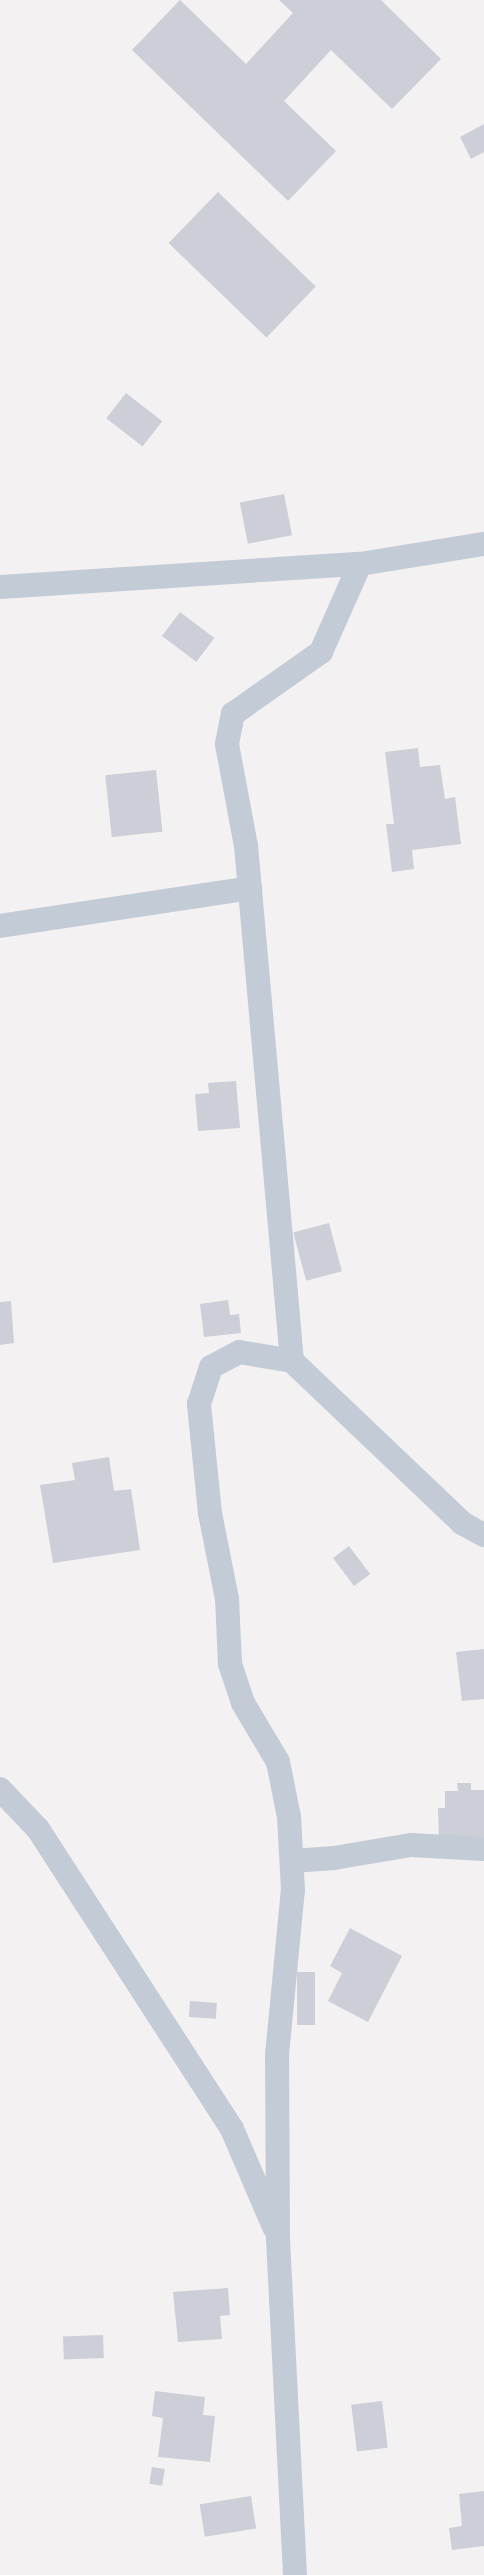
<!DOCTYPE html>
<html>
<head>
<meta charset="utf-8">
<style>
  body { margin:0 }
  #map { position:relative; width:484px; height:2575px; overflow:hidden; background:#f3f1f1; font-family:"Exo 2",sans-serif }
  div>[style] { position:absolute }
  [style*='--x'] { left:calc(var(--x)*1px); top:calc(var(--y)*1px); width:calc(var(--w)*1px); rotate:calc(var(--a)*1deg) }
  .building>* { inset:0; background:#cccfd7; transform-origin:0 0 }
  .minor>* { height:24px; margin:-12px; padding:0 12px; transform-origin:12px; border-radius:12px; background:#c3cbd7 }
  span { translate:-50% -50%; white-space:nowrap; text-align:center; line-height:1.15; -webkit-text-stroke:4.5px #fff; paint-order:stroke }
</style>
</head>
<body>
<div id="map">
  <div class="building">
    <i style="clip-path:polygon(180px 0,246px 64px,293px 13px,279px 0,381px 0,441px 59px,392px 109px,331px 50px,284px 101px,336px 151px,288px 201px,132px 50px)"></i>
    <i style="clip-path:polygon(484px 124px,484px 152px,471px 159px,460px 137px)"></i>
    <i style="left:218px;top:192px;width:136px;height:71px;rotate:44deg"></i>
    <i style="left:126px;top:393px;width:46px;height:32px;rotate:38deg"></i>
    <i style="left:284px;top:494px;width:42px;height:45px;rotate:79deg"></i>
    <i style="left:180px;top:612px;width:43px;height:30px;rotate:37deg"></i>
    <i style="clip-path:polygon(418px 748px,420px 767px,440px 765px,445px 799px,455px 797px,461px 844px,412px 850px,414px 869px,392px 872px,386px 824px,394px 824px,385px 752px)"></i>
    <i style="left:156px;top:770px;width:62px;height:51px;rotate:84deg"></i>
    <i style="clip-path:polygon(236px 1081px,240px 1128px,198px 1131px,195px 1094px,209px 1093px,208px 1083px)"></i>
    <i style="left:329px;top:1223px;width:50px;height:37px;rotate:75deg"></i>
    <i style="clip-path:polygon(228px 1300px,230px 1315px,239px 1314px,241px 1333px,204px 1337px,200px 1304px)"></i>
    <i style="clip-path:polygon(11px 1301px,14px 1343px,0 1345px,0 1302px)"></i>
    <i style="clip-path:polygon(109px 1457px,114px 1491px,131px 1489px,140px 1550px,53px 1563px,40px 1485px,75px 1480px,72px 1463px)"></i>
    <i style="left:349px;top:1546px;width:35px;height:20px;rotate:53deg"></i>
    <i style="clip-path:polygon(484px 1649px,484px 1699px,462px 1701px,456px 1652px)"></i>
    <i style="clip-path:polygon(457px 1783px,471px 1783px,471px 1790px,484px 1790px,484px 1838px,439px 1840px,438px 1808px,445px 1808px,445px 1791px,458px 1791px)"></i>
    <i style="clip-path:polygon(350px 1928px,402px 1956px,368px 2022px,328px 2001px,342px 1973px,330px 1966px)"></i>
    <i style="left:297px;top:1972px;width:18px;height:53px"></i>
    <i style="left:190px;top:2001px;width:27px;height:16px;rotate:4deg"></i>
    <i style="clip-path:polygon(228px 2288px,230px 2315px,220px 2316px,222px 2339px,178px 2342px,173px 2292px)"></i>
    <i style="left:103px;top:2335px;width:23px;height:40px;rotate:88deg"></i>
    <i style="clip-path:polygon(155px 2391px,205px 2397px,203px 2415px,215px 2416px,210px 2462px,158px 2457px,163px 2418px,152px 2416px)"></i>
    <i style="left:382px;top:2401px;width:47px;height:31px;rotate:83deg"></i>
    <i style="left:152px;top:2467px;width:13px;height:17px;rotate:9deg"></i>
    <i style="clip-path:polygon(484px 2491px,484px 2546px,452px 2550px,449px 2528px,462px 2526px,459px 2494px)"></i>
    <i style="left:251px;top:2496px;width:33px;height:52px;rotate:81deg"></i>
  </div>
  <div class="minor">
    <i style="--x:0;--y:587;--w:361;--a:-3.7"></i>
    <i style="--x:360;--y:564;--w:126;--a:-9.2"></i>
    <i style="--x:0;--y:926;--w:253;--a:-8.6"></i>
    <i style="--x:292;--y:1361;--w:235;--a:43.6"></i>
    <i style="--x:462;--y:1523;--w:25;--a:29"></i>
    <i style="--x:0;--y:1789;--w:55;--a:46.5"></i>
    <i style="--x:38;--y:1829;--w:357;--a:57.1"></i>
    <i style="--x:232;--y:2129;--w:107;--a:66.8"></i>
    <i style="--x:292;--y:1861;--w:42;--a:-4.1"></i>
    <i style="--x:334;--y:1858;--w:78;--a:-9.6"></i>
    <i style="--x:411;--y:1845;--w:73;--a:3.1"></i>
    <i style="--x:295;--y:2575;--w:338;--a:-92.9"></i>
    <i style="--x:278;--y:2237;--w:182;--a:-90.3"></i>
    <i style="--x:277;--y:2055;--w:166;--a:-84.5"></i>
    <i style="--x:293;--y:1890;--w:73;--a:-93.1"></i>
    <i style="--x:289;--y:1817;--w:56;--a:-101.3"></i>
    <i style="--x:278;--y:1762;--w:69;--a:-120.7"></i>
    <i style="--x:243;--y:1703;--w:41;--a:-108.4"></i>
    <i style="--x:230;--y:1664;--w:65;--a:-92.6"></i>
    <i style="--x:227;--y:1599;--w:88;--a:-101.2"></i>
    <i style="--x:210;--y:1513;--w:110;--a:-95.8"></i>
    <i style="--x:199;--y:1404;--w:39;--a:-72"></i>
    <i style="--x:211;--y:1367;--w:32;--a:-28"></i>
    <i style="--x:239;--y:1352;--w:54;--a:9.6"></i>
    <i style="--x:292;--y:1361;--w:517;--a:-95.1"></i>
    <i style="--x:246;--y:846;--w:104;--a:-100.6"></i>
    <i style="--x:227;--y:744;--w:31;--a:-79"></i>
    <i style="--x:233;--y:714;--w:108;--a:-35.2"></i>
    <i style="--x:321;--y:652;--w:96;--a:-66.1"></i>
  </div>
</div>
</body>
</html>
